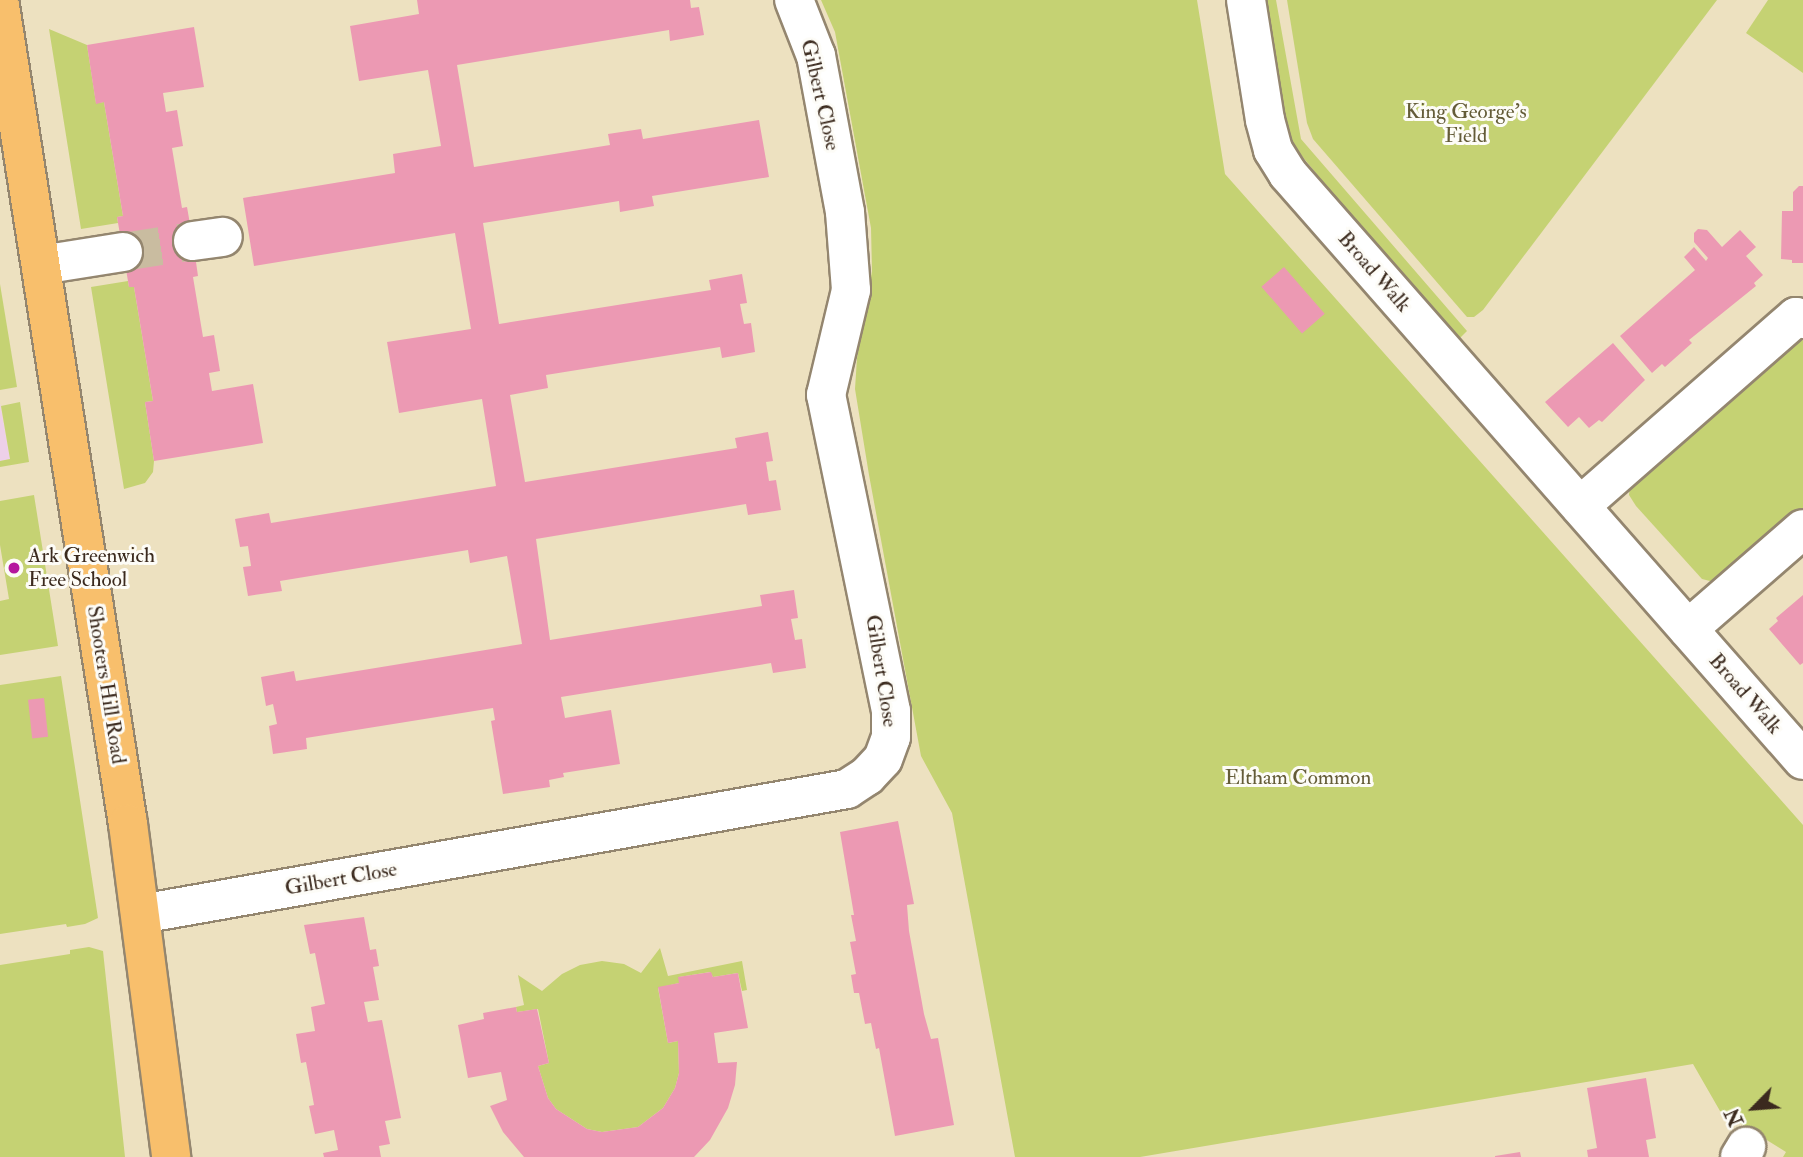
<!DOCTYPE html>
<html>
<head>
<meta charset="utf-8">
<style>
  body { margin:0 }
  #map { position:relative; width:1803px; height:1157px; overflow:hidden; background:#ede1c0; font-family:"IM FELL Double Pica",serif }
  div>[style] { position:absolute }
  [style*='--x'] { left:calc(var(--x)*1px); top:calc(var(--y)*1px); width:calc(var(--w)*1px); rotate:calc(var(--a)*1deg) }
  .built>* { inset:0; background:#edd0e8 }
  .green>* { inset:0; background:#c5d273 }
  .building>* { inset:0; background:#ec99b3; transform-origin:0 0 }
  .minor-tunnel>* { height:38px; margin-top:-19px; transform-origin:0; background:repeating-linear-gradient(90deg,#c9bca0 0 38px,transparent 0 57px) }
  .roads { filter:drop-shadow(2px 0 #94866f) drop-shadow(-2px 0 #94866f) drop-shadow(0 2px #94866f) drop-shadow(0 -2px #94866f) }
  .minor>* { height:38px; margin:-19px; padding:0 19px; transform-origin:19px; border-radius:19px; background:#fff }
  .major>* { height:38px; margin:-19px; padding:0 19px; transform-origin:19px; border-radius:19px; background:#f8bf6c }
  .dots>* { width:19px; height:19px; translate:-50% -50%; box-sizing:border-box; border:4px solid #fdfcf7; border-radius:50% }
  span { translate:-50% -50%; white-space:nowrap; text-align:center; line-height:1.15; -webkit-text-stroke:6px #fdfcf7; paint-order:stroke }
  .street-label { font-size:21px; color:#3b2a1e }
  .park-label { font-size:21px; color:#645c38 }
  .poi-label { font-size:21px; color:#3b2a1e }
  .left { translate:0 -50%; text-align:left }
  .north { position:absolute; left:1719px; top:1073px; width:70px; height:70px; -webkit-text-stroke:5px #fdfcf7; paint-order:stroke; rotate:245deg; font-size:19px; font-weight:700; line-height:28px; text-align:center; color:#3b2a1e }
  .north::after { content:''; display:block; margin:auto; width:24px; height:32px; background:#3b2a1e; clip-path:polygon(50% 0,100% 100%,50% 72%,0 100%) }
</style>
</head>
<body>
<div id="map">
  <div class="built">
    <i style="clip-path:polygon(0 403px,10px 459px,0 461px)"></i>
  </div>
  <div class="green">
    <i style="clip-path:polygon(821px 0,1197px 0,1225px 174px,1803px 825px,1803px 1157px,1783px 1157px,1786px 1152px,1720px 1111px,1693px 1064px,1140px 1157px,1015px 1157px,952px 813px,921px 756px,869px 475px,855px 389px,857px 358px,872px 271px,871px 228px,835px 32px)"></i>
    <i style="clip-path:polygon(1264px 0,1276px 0,1301px 139px,1467px 331px,1459px 339px,1362px 230px,1293px 145px,1286px 131px)"></i>
    <i style="clip-path:polygon(1287px 0,1717px 0,1483px 310px,1474px 317px,1467px 317px,1313px 139px,1307px 123px)"></i>
    <i style="clip-path:polygon(1768px 0,1803px 0,1803px 73px,1746px 33px)"></i>
    <i style="clip-path:polygon(49px 29px,87px 45px,96px 103px,104px 102px,123px 216px,117px 217px,118px 223px,81px 229px)"></i>
    <i style="clip-path:polygon(128px 281px,129px 287px,134px 287px,153px 401px,145px 402px,154px 461px,153px 472px,145px 483px,124px 489px,91px 287px)"></i>
    <i style="clip-path:polygon(0 284px,17px 387px,0 390px)"></i>
    <i style="clip-path:polygon(1803px 340px,1803px 508px,1722px 578px,1714px 582px,1702px 579px,1636px 506px,1629px 495px,1630px 483px,1783px 347px)"></i>
    <i style="clip-path:polygon(20px 402px,29px 462px,0 467px,0 461px,10px 459px,1px 406px)"></i>
    <i style="clip-path:polygon(34px 495px,58px 646px,0 655px,0 601px,9px 599px,0 545px,0 501px)"></i>
    <i style="clip-path:polygon(61px 676px,98px 918px,85px 924px,67px 927px,66px 924px,0 934px,0 685px)"></i>
    <i style="clip-path:polygon(89px 947px,103px 951px,125px 1157px,0 1157px,0 965px,70px 954px,70px 950px)"></i>
    <i style="clip-path:polygon(660px 948px,668px 976px,742px 961px,747px 990px,742px 991px,738px 973px,713px 977px,710px 972px,679px 977px,679px 983px,658px 988px,668px 1043px,678px 1041px,679px 1073px,675px 1088px,663px 1108px,638px 1127px,602px 1132px,587px 1129px,556px 1109px,548px 1098px,538px 1066px,549px 1063px,538px 1009px,517px 1012px,516px 1007px,524px 1005px,518px 975px,542px 991px,562px 974px,580px 965px,602px 961px,624px 964px,641px 973px)"></i>
  </div>
  <div class="building">
    <i style="clip-path:polygon(417px 0,690px 0,691px 8px,699px 7px,704px 35px,670px 41px,669px 30px,457px 65px,474px 167px,610px 145px,608px 134px,641px 129px,643px 139px,759px 120px,769px 177px,652px 196px,654px 206px,620px 212px,619px 201px,483px 223px,499px 324px,711px 290px,709px 280px,742px 274px,747px 303px,740px 304px,744px 324px,751px 323px,755px 352px,722px 358px,720px 347px,546px 375px,548px 388px,510px 395px,525px 482px,737px 448px,735px 438px,768px 432px,773px 461px,766px 462px,769px 481px,776px 480px,781px 510px,748px 515px,746px 504px,536px 539px,550px 640px,762px 606px,760px 595px,794px 590px,798px 618px,791px 619px,795px 640px,802px 639px,806px 668px,773px 673px,771px 663px,561px 697px,565px 718px,611px 710px,620px 764px,563px 773px,564px 777px,549px 780px,550px 787px,503px 794px,491px 721px,495px 720px,493px 708px,306px 738px,307px 749px,273px 754px,269px 726px,277px 724px,273px 704px,266px 706px,261px 677px,294px 671px,296px 681px,522px 644px,507px 556px,470px 563px,468px 550px,280px 581px,282px 591px,248px 596px,243px 567px,251px 566px,248px 546px,240px 547px,235px 519px,269px 513px,271px 523px,496px 486px,482px 399px,399px 413px,387px 342px,471px 329px,455px 233px,254px 266px,243px 198px,395px 173px,393px 154px,441px 146px,428px 70px,359px 81px,350px 26px,419px 14px)"></i>
    <i style="clip-path:polygon(194px 27px,204px 87px,163px 93px,166px 112px,177px 110px,183px 146px,172px 148px,182px 208px,187px 207px,193px 241px,198px 276px,193px 277px,203px 337px,214px 335px,220px 371px,209px 373px,212px 391px,253px 384px,263px 443px,154px 461px,145px 402px,153px 401px,134px 287px,129px 287px,117px 217px,123px 216px,104px 102px,96px 104px,87px 45px)"></i>
    <i style="clip-path:polygon(1799px 186px,1803px 186px,1803px 263px,1792px 263px,1792px 260px,1781px 259px,1782px 211px,1793px 211px,1793px 192px)"></i>
    <i style="clip-path:polygon(1698px 229px,1707px 230px,1722px 247px,1740px 230px,1756px 247px,1746px 256px,1763px 275px,1754px 283px,1756px 286px,1689px 340px,1692px 343px,1665px 367px,1662px 364px,1652px 373px,1620px 336px,1695px 270px,1684px 257px,1694px 247px,1706px 261px,1708px 258px,1694px 242px,1694px 233px)"></i>
    <i style="left:1284px;top:267px;width:62px;height:30px;rotate:49deg"></i>
    <i style="clip-path:polygon(1613px 343px,1645px 380px,1602px 422px,1599px 420px,1589px 428px,1579px 417px,1568px 427px,1545px 402px)"></i>
    <i style="clip-path:polygon(1803px 595px,1803px 663px,1800px 665px,1769px 629px,1778px 621px,1776px 618px)"></i>
    <i style="left:44px;top:698px;width:39px;height:16px;rotate:84deg"></i>
    <i style="clip-path:polygon(898px 821px,914px 904px,907px 905px,909px 931px,924px 1014px,931px 1039px,938px 1038px,954px 1125px,895px 1136px,879px 1048px,876px 1049px,871px 1023px,865px 1024px,859px 993px,854px 993px,851px 975px,856px 974px,850px 942px,856px 941px,851px 915px,854px 915px,840px 832px)"></i>
    <i style="clip-path:polygon(364px 917px,370px 950px,376px 949px,379px 966px,373px 967px,379px 1000px,364px 1002px,368px 1022px,382px 1020px,401px 1118px,385px 1121px,390px 1144px,379px 1146px,381px 1157px,324px 1157px,323px 1153px,338px 1150px,334px 1130px,315px 1134px,309px 1106px,314px 1105px,306px 1062px,301px 1063px,296px 1034px,315px 1031px,311px 1007px,325px 1004px,315px 953px,310px 954px,304px 925px)"></i>
    <i style="clip-path:polygon(711px 972px,713px 977px,738px 973px,748px 1028px,714px 1033px,718px 1063px,737px 1062px,735px 1085px,728px 1108px,710px 1140px,694px 1157px,524px 1157px,503px 1132px,490px 1106px,507px 1100px,501px 1072px,468px 1078px,458px 1025px,484px 1019px,483px 1013px,516px 1007px,517px 1012px,537px 1009px,549px 1063px,538px 1066px,548px 1098px,556px 1109px,587px 1129px,602px 1132px,638px 1127px,663px 1108px,675px 1088px,679px 1073px,678px 1041px,668px 1043px,658px 987px,679px 983px,678px 977px)"></i>
    <i style="clip-path:polygon(1646px 1078px,1656px 1138px,1646px 1140px,1649px 1157px,1588px 1157px,1587px 1150px,1597px 1148px,1587px 1088px)"></i>
    <i style="clip-path:polygon(1520px 1152px,1521px 1157px,1495px 1157px,1495px 1156px)"></i>
  </div>
  <div class="minor-tunnel">
    <i style="--x:123;--y:252;--w:71;--a:-8.9"></i>
  </div>
  <div class="roads">
    <div class="minor">
      <i style="--x:1246;--y:0;--w:121;--a:81"></i>
      <i style="--x:1265;--y:120;--w:31;--a:75"></i>
      <i style="--x:1273;--y:150;--w:28;--a:58"></i>
      <i style="--x:1288;--y:174;--w:780;--a:48.69"></i>
      <i style="--x:193;--y:241;--w:30;--a:-8"></i>
      <i style="--x:41;--y:265;--w:83;--a:-9"></i>
      <i style="--x:1580;--y:506;--w:287;--a:-41.2"></i>
      <i style="--x:1796;--y:317;--w:7;--a:16"></i>
      <i style="--x:1688;--y:629;--w:152;--a:-41"></i>
      <i style="--x:141;--y:914;--w:717;--a:-10.04"></i>
      <i style="--x:847;--y:789;--w:24;--a:-33"></i>
      <i style="--x:867;--y:776;--w:23;--a:-47"></i>
      <i style="--x:883;--y:759;--w:23;--a:-70"></i>
      <i style="--x:891;--y:737;--w:26;--a:-90"></i>
      <i style="--x:891;--y:711;--w:323;--a:-101.6"></i>
      <i style="--x:826;--y:395;--w:108;--a:-76.6"></i>
      <i style="--x:851;--y:290;--w:78;--a:-94.4"></i>
      <i style="--x:845;--y:212;--w:159;--a:-100.5"></i>
      <i style="--x:816;--y:56;--w:60;--a:-111.4"></i>
      <i style="--x:1740;--y:1157;--w:12;--a:-59"></i>
    </div>
    <div class="major">
      <i style="--x:0;--y:6;--w:828;--a:81.11"></i>
      <i style="--x:128;--y:824;--w:336;--a:82.6"></i>
    </div>
  </div>
  <div class="dots">
    <i style="left:14px;top:568px;background:#b5179e"></i>
  </div>
  <div class="street-label">
    <span style="left:820px;top:95px;rotate:77deg">Gilbert Close</span>
    <span style="left:1374px;top:272px;rotate:49deg">Broad Walk</span>
    <span style="left:881px;top:671px;rotate:81deg">Gilbert Close</span>
    <span style="left:106px;top:685px;rotate:81deg">Shooters Hill Road</span>
    <span style="left:1745px;top:694px;rotate:49deg">Broad Walk</span>
    <span style="left:341px;top:879px;rotate:-10deg">Gilbert Close</span>
  </div>
  <div class="park-label">
    <span style="left:1466px;top:124px">King George's<br>Field</span>
    <span style="left:1298px;top:778px">Eltham Common</span>
  </div>
  <div class="poi-label">
    <span class="left" style="left:28px;top:568px">Ark Greenwich<br>Free School</span>
  </div>
  <div class="north">N</div>
</div>
</body>
</html>
